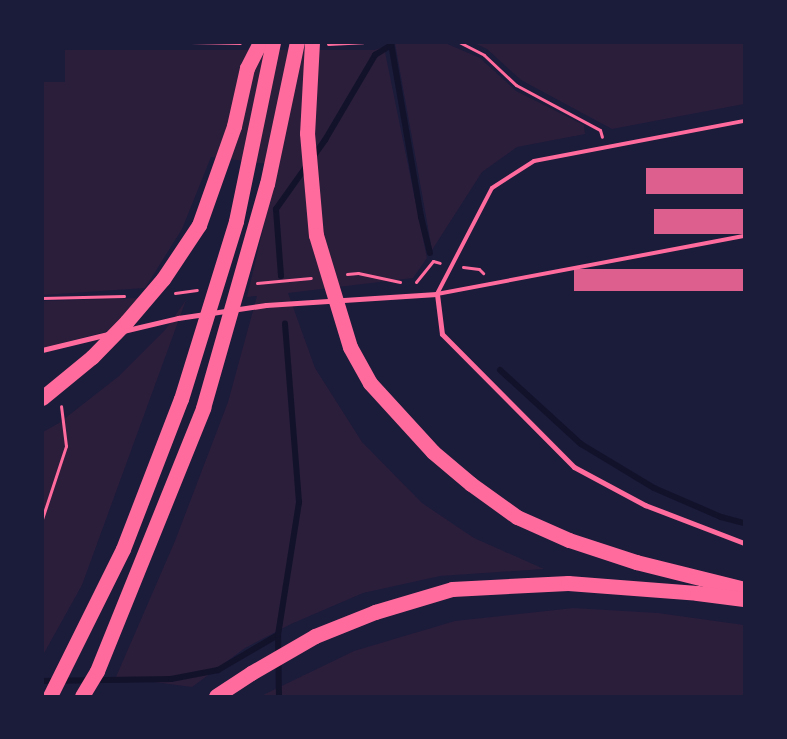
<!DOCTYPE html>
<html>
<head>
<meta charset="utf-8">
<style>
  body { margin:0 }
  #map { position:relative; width:787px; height:739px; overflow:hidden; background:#1b1b3a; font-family:Figtree,sans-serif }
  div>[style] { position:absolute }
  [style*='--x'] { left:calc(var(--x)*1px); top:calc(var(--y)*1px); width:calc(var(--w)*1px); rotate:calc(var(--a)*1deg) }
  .green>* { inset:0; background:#2a1e3b }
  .stream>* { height:6px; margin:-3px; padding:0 3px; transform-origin:3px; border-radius:3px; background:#12122b }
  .building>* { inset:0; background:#dd5f8e; transform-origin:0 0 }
  .path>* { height:3px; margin:-1.5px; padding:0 1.5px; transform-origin:1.5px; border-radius:1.5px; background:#ff6b9d }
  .service>* { height:4px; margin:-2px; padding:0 2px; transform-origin:2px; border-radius:2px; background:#ff6b9d }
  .minor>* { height:5px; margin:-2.5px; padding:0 2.5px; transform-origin:2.5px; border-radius:2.5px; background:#ff6b9d }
  .motorway>* { height:15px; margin:-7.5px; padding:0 7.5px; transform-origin:7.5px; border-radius:7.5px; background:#ff6b9d }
  span { translate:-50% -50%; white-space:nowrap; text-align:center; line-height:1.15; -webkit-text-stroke:4.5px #1b1b3a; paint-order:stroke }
  .frame { position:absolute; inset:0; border:44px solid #1b1b3a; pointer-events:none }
</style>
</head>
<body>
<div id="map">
  <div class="green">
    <i style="clip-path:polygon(395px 43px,445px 43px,480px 58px,516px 91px,584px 125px,585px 134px,517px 147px,482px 172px,432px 250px)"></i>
    <i style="clip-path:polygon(474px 43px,744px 43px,744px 104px,612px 129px,521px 80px,487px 49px)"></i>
    <i style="clip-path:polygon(384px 47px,427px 258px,413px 278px,288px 293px,315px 368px,362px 442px,422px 503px,474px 538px,544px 569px,440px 576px,363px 593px,291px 624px,245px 648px,192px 687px,116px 677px,175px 541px,228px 402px,257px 296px,247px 297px,278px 165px,211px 157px,182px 229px,145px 288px,43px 295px,43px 82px,65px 82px,65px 50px,374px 50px)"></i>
    <i style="clip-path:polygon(140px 298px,113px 330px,43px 348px,43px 301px)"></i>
    <i style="clip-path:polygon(186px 300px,82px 585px,43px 655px,43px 432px,59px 423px,119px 376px,165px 330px)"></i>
    <i style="clip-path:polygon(573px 608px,658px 613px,744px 625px,744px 696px,261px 696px,354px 651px,455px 621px)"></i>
  </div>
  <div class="stream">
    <i style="--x:391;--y:43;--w:177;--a:80.2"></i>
    <i style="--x:421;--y:217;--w:37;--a:76"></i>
    <i style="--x:281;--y:276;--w:67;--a:-94.3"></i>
    <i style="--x:276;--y:209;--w:85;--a:-54.6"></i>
    <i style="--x:325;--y:140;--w:99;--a:-59.5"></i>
    <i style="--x:375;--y:55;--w:19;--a:-32"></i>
    <i style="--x:500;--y:370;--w:110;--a:42.4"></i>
    <i style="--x:581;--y:444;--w:85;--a:31.1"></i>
    <i style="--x:654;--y:488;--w:73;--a:23.4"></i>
    <i style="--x:721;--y:517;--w:24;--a:15"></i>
    <i style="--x:42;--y:681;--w:129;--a:-0.9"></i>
    <i style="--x:171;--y:679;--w:48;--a:-10.8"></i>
    <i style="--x:218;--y:670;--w:69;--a:-30.3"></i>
    <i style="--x:279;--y:696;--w:61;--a:-90.9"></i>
    <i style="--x:278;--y:635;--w:135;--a:-81"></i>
    <i style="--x:299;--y:502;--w:179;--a:-94.5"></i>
  </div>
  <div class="building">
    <i style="left:744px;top:168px;width:26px;height:98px;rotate:90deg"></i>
    <i style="left:744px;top:209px;width:25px;height:90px;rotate:90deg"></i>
    <i style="left:744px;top:269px;width:22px;height:170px;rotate:90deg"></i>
  </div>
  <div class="path">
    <i style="--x:190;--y:42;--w:50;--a:1.1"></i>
    <i style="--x:459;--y:42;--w:28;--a:27"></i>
    <i style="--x:484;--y:55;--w:44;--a:43.2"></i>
    <i style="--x:516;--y:85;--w:95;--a:28.2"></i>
    <i style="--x:600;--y:130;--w:7;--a:74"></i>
    <i style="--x:328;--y:44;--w:35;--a:-3"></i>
    <i style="--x:463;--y:267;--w:16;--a:7"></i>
    <i style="--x:479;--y:269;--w:6;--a:45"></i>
    <i style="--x:347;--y:274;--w:11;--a:-5"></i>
    <i style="--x:358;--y:273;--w:43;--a:12.1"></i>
    <i style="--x:416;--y:282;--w:27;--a:-51"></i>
    <i style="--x:433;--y:261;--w:7;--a:16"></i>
    <i style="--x:257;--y:283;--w:54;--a:-5.3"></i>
    <i style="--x:175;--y:293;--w:22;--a:-8"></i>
    <i style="--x:42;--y:298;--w:82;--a:-1.4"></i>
    <i style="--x:42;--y:519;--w:77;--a:-71.8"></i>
    <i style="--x:66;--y:446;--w:40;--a:-97.1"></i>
  </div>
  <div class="service">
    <i style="--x:437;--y:294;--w:119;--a:-62.6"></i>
    <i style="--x:492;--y:188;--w:50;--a:-32.7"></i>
    <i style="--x:534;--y:161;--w:214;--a:-10.8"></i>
    <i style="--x:437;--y:294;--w:312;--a:-10.7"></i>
  </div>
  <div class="minor">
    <i style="--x:123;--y:331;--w:57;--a:-13.3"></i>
    <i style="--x:178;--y:318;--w:89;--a:-8.4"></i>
    <i style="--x:266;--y:305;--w:171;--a:-3.7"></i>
    <i style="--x:437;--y:294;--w:40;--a:82.9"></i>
    <i style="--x:442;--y:334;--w:187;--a:45.2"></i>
    <i style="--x:574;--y:467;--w:81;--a:28.2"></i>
    <i style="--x:645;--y:505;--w:106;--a:21"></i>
    <i style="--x:42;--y:350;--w:68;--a:-13.6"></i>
  </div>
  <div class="motorway">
    <i style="--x:312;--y:42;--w:91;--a:93.1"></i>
    <i style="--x:307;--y:133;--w:102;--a:85"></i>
    <i style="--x:316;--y:235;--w:117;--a:73.1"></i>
    <i style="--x:350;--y:347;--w:41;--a:60.9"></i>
    <i style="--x:370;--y:383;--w:93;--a:47.6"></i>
    <i style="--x:433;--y:452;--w:50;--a:40.1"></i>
    <i style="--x:471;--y:484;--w:57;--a:35.7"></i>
    <i style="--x:517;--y:517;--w:57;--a:23.9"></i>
    <i style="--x:569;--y:540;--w:71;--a:18.2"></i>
    <i style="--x:636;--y:562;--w:111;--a:14"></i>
    <i style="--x:42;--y:398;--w:65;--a:-39.4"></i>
    <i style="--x:92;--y:357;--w:50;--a:-45.8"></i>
    <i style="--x:127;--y:321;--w:55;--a:-49.4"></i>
    <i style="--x:163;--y:279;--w:65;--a:-56.3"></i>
    <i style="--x:199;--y:225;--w:105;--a:-70.5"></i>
    <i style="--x:234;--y:126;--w:59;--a:-77.4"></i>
    <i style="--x:247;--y:68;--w:29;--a:-63"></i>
    <i style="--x:50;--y:696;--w:164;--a:-63.6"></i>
    <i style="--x:123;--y:549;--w:161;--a:-68.9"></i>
    <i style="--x:181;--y:399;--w:186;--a:-72.8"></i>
    <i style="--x:236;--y:221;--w:183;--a:-78.3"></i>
    <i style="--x:82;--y:696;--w:29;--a:-59"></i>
    <i style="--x:97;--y:671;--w:284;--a:-68"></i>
    <i style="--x:203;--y:408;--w:233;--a:-74.1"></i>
    <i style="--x:267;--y:184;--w:145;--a:-78.1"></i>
    <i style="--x:216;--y:696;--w:42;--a:-33.3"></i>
    <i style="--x:251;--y:673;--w:74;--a:-30"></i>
    <i style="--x:315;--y:636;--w:65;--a:-21.8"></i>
    <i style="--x:375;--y:612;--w:80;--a:-16.6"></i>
    <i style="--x:452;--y:589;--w:116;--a:-3"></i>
    <i style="--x:568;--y:583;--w:129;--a:4.4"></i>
    <i style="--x:697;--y:593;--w:47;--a:7.3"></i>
  </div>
  <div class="frame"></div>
</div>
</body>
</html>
